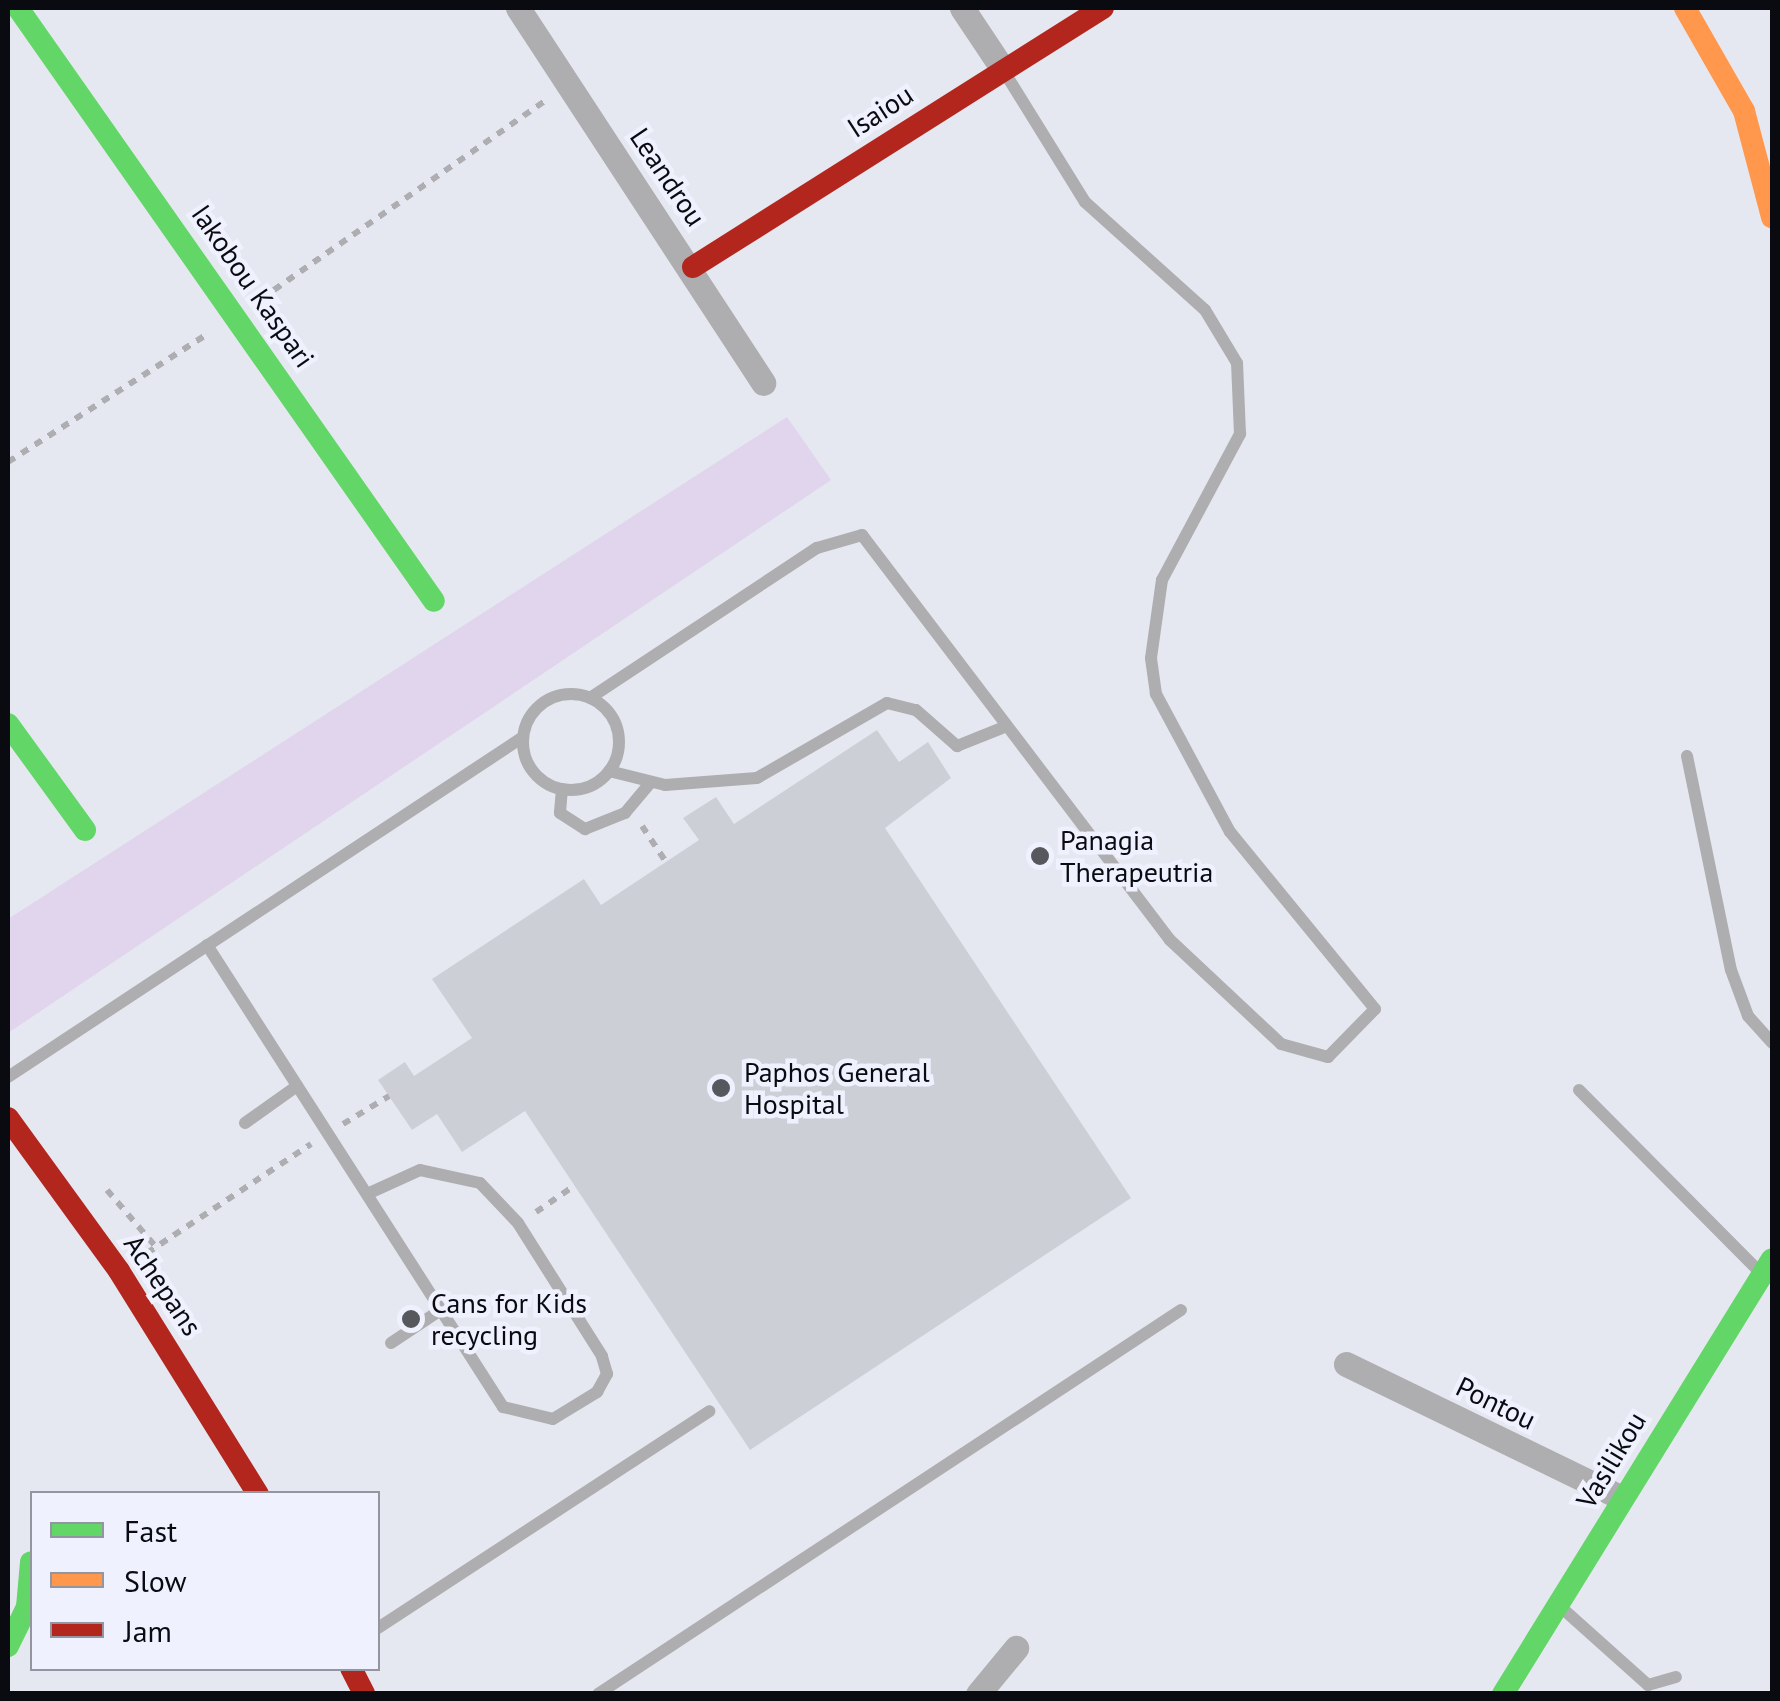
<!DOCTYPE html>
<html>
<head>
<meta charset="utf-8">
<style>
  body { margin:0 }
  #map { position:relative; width:1780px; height:1701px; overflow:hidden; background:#e5e8f0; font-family:"PT Sans",sans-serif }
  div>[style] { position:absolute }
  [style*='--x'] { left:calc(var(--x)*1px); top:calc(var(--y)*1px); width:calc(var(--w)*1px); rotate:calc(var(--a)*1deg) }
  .green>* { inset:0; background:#e1d4ed }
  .building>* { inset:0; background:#ccd0d6 }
  .path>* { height:6px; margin-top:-3px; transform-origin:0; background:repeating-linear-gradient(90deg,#aeaeb2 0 8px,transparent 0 16px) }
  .lane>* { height:12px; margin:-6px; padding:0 6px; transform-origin:6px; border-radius:6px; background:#aeaeb1 }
  .lane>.ring { margin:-6px; padding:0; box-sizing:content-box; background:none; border:12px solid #aeaeb1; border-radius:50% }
  .street>* { height:25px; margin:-12.5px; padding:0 12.5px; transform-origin:12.5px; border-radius:12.5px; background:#aeaeb1 }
  .fast>* { height:22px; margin:-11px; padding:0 11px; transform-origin:11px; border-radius:11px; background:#63d668 }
  .slow>* { height:22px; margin:-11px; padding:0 11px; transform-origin:11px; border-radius:11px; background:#ff974d }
  .jam>* { height:22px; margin:-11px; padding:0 11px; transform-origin:11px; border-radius:11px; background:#b3261e }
  .dots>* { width:28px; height:28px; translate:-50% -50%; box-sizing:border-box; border:5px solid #eff2fe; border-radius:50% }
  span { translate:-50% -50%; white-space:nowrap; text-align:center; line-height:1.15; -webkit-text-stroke:9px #eff2fe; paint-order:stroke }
  .street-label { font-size:28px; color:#0a0b10 }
  .poi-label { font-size:28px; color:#0a0b10 }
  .left { translate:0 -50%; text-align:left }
  .frame { position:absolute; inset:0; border:10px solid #0a0b10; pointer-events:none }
  .legend { position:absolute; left:30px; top:1491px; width:350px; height:180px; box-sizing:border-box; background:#eff2fe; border:2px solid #93969f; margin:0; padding:12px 18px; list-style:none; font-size:30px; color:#0a0b10 }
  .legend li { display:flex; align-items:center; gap:20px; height:50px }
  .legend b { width:50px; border:2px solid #93969f }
</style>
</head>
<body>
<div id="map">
  <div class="green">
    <i style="clip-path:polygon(787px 417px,831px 480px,8px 1033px,8px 919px)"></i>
  </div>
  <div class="building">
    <i style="clip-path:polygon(877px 730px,899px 762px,928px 742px,951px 778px,885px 828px,1131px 1198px,750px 1450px,525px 1111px,462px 1152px,437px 1114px,412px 1130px,378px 1080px,405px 1062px,414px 1076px,472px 1038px,432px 979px,584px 879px,601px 905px,699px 840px,683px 818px,716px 797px,734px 824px)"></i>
  </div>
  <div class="path">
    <i style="--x:261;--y:299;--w:348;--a:-34.9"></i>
    <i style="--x:8;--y:462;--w:239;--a:-32.7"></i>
    <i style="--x:642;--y:826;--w:43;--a:56.3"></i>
    <i style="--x:343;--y:1124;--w:54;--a:-31.3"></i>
    <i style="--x:107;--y:1190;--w:75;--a:49.3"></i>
    <i style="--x:536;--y:1212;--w:46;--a:-34.4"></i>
    <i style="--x:147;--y:1253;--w:197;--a:-33.6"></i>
  </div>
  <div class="lane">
    <i class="ring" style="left:523px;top:694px;width:84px;height:84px"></i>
    <i style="--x:590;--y:698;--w:272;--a:-33.5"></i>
    <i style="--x:817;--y:548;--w:47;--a:-16.1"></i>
    <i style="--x:862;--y:535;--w:509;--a:52.75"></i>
    <i style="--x:1170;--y:940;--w:152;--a:43.1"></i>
    <i style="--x:1281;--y:1044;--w:49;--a:15.5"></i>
    <i style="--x:1328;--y:1057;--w:67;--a:-45.6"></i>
    <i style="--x:1375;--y:1009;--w:229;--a:-129.3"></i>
    <i style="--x:1230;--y:832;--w:157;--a:-118.2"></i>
    <i style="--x:1156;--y:694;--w:36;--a:-98"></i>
    <i style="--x:1151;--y:658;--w:79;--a:-82"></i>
    <i style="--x:1162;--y:580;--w:166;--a:-61.9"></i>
    <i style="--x:1240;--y:434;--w:71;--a:-92.4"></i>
    <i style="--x:1237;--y:363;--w:62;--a:-121.1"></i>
    <i style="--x:1205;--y:310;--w:161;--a:-138"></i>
    <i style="--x:1085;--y:202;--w:152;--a:-121.8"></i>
    <i style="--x:1687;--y:756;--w:218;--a:78.4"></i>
    <i style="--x:1731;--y:970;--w:49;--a:69.7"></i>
    <i style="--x:1748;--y:1016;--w:36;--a:48"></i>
    <i style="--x:609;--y:771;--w:58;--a:14"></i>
    <i style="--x:665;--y:785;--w:92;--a:-4.4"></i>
    <i style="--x:757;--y:778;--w:150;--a:-30"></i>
    <i style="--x:887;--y:703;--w:30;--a:14"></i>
    <i style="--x:916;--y:710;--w:55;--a:41.3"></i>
    <i style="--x:957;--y:746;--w:48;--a:-21.8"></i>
    <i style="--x:562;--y:789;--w:24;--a:95"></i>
    <i style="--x:560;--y:813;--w:30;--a:33"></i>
    <i style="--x:585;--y:829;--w:43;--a:-21.8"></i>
    <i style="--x:625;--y:813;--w:38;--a:-50"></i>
    <i style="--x:207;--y:945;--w:549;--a:57.35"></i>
    <i style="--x:503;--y:1407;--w:51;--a:13.5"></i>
    <i style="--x:553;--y:1419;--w:52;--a:-31.5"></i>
    <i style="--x:597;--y:1392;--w:21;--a:-61"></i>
    <i style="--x:607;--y:1374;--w:19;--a:-106"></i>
    <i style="--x:602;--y:1356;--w:157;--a:-122.3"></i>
    <i style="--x:518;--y:1223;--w:55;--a:-133.5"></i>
    <i style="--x:480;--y:1183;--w:61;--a:-167.8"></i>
    <i style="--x:420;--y:1170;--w:58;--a:155.6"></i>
    <i style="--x:8;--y:1077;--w:617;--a:-33.43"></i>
    <i style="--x:1579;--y:1090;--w:255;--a:45.2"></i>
    <i style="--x:245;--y:1123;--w:64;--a:-35.4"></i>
    <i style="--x:391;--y:1343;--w:61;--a:-33.7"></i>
    <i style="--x:1563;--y:1609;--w:114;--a:41.8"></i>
    <i style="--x:1648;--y:1685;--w:29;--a:-16"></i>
    <i style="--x:378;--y:1628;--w:396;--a:-33.2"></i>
    <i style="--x:598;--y:1694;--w:698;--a:-33.37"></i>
  </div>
  <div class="street">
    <i style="--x:518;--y:8;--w:448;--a:56.8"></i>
    <i style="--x:962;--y:8;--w:72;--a:56.3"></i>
    <i style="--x:1346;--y:1364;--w:305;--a:25.9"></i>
    <i style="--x:978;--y:1694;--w:60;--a:-50.4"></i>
  </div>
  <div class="fast">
    <i style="--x:18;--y:8;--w:724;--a:54.95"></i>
    <i style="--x:8;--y:724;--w:131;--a:54"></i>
    <i style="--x:8;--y:1646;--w:43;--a:-64"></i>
    <i style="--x:27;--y:1607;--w:45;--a:-84.9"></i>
    <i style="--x:1503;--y:1694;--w:511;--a:-58.27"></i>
  </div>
  <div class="slow">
    <i style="--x:1685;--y:8;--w:119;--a:60.2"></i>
    <i style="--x:1744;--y:111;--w:110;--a:75.2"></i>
  </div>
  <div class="jam">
    <i style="--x:693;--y:267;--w:485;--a:-32.3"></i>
    <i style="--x:8;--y:1118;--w:189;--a:54"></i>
    <i style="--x:119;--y:1271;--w:263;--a:58.1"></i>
    <i style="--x:351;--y:1668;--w:29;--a:63"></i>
  </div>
  <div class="dots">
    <i style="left:1040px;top:856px;background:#57585e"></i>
    <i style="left:721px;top:1088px;background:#57585e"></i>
    <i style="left:411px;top:1319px;background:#57585e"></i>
  </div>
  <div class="street-label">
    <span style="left:880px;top:111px;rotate:-33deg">Isaiou</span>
    <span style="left:668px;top:177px;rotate:56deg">Leandrou</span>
    <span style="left:253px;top:286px;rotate:55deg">Iakobou Kaspari</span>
    <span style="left:163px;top:1285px;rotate:56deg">Achepans</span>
    <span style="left:1496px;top:1403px;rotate:26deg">Pontou</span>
    <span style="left:1611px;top:1460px;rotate:-59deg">Vasilikou</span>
  </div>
  <div class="poi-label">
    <span class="left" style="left:1060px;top:856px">Panagia<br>Therapeutria</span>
    <span class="left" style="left:744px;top:1088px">Paphos General<br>Hospital</span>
    <span class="left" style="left:431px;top:1319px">Cans for Kids<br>recycling</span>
  </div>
  <div class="frame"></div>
  <ul class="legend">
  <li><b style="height:12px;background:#63d668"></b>Fast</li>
  <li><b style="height:12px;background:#ff974d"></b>Slow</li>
  <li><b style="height:12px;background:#b3261e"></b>Jam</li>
  </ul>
</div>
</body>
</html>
